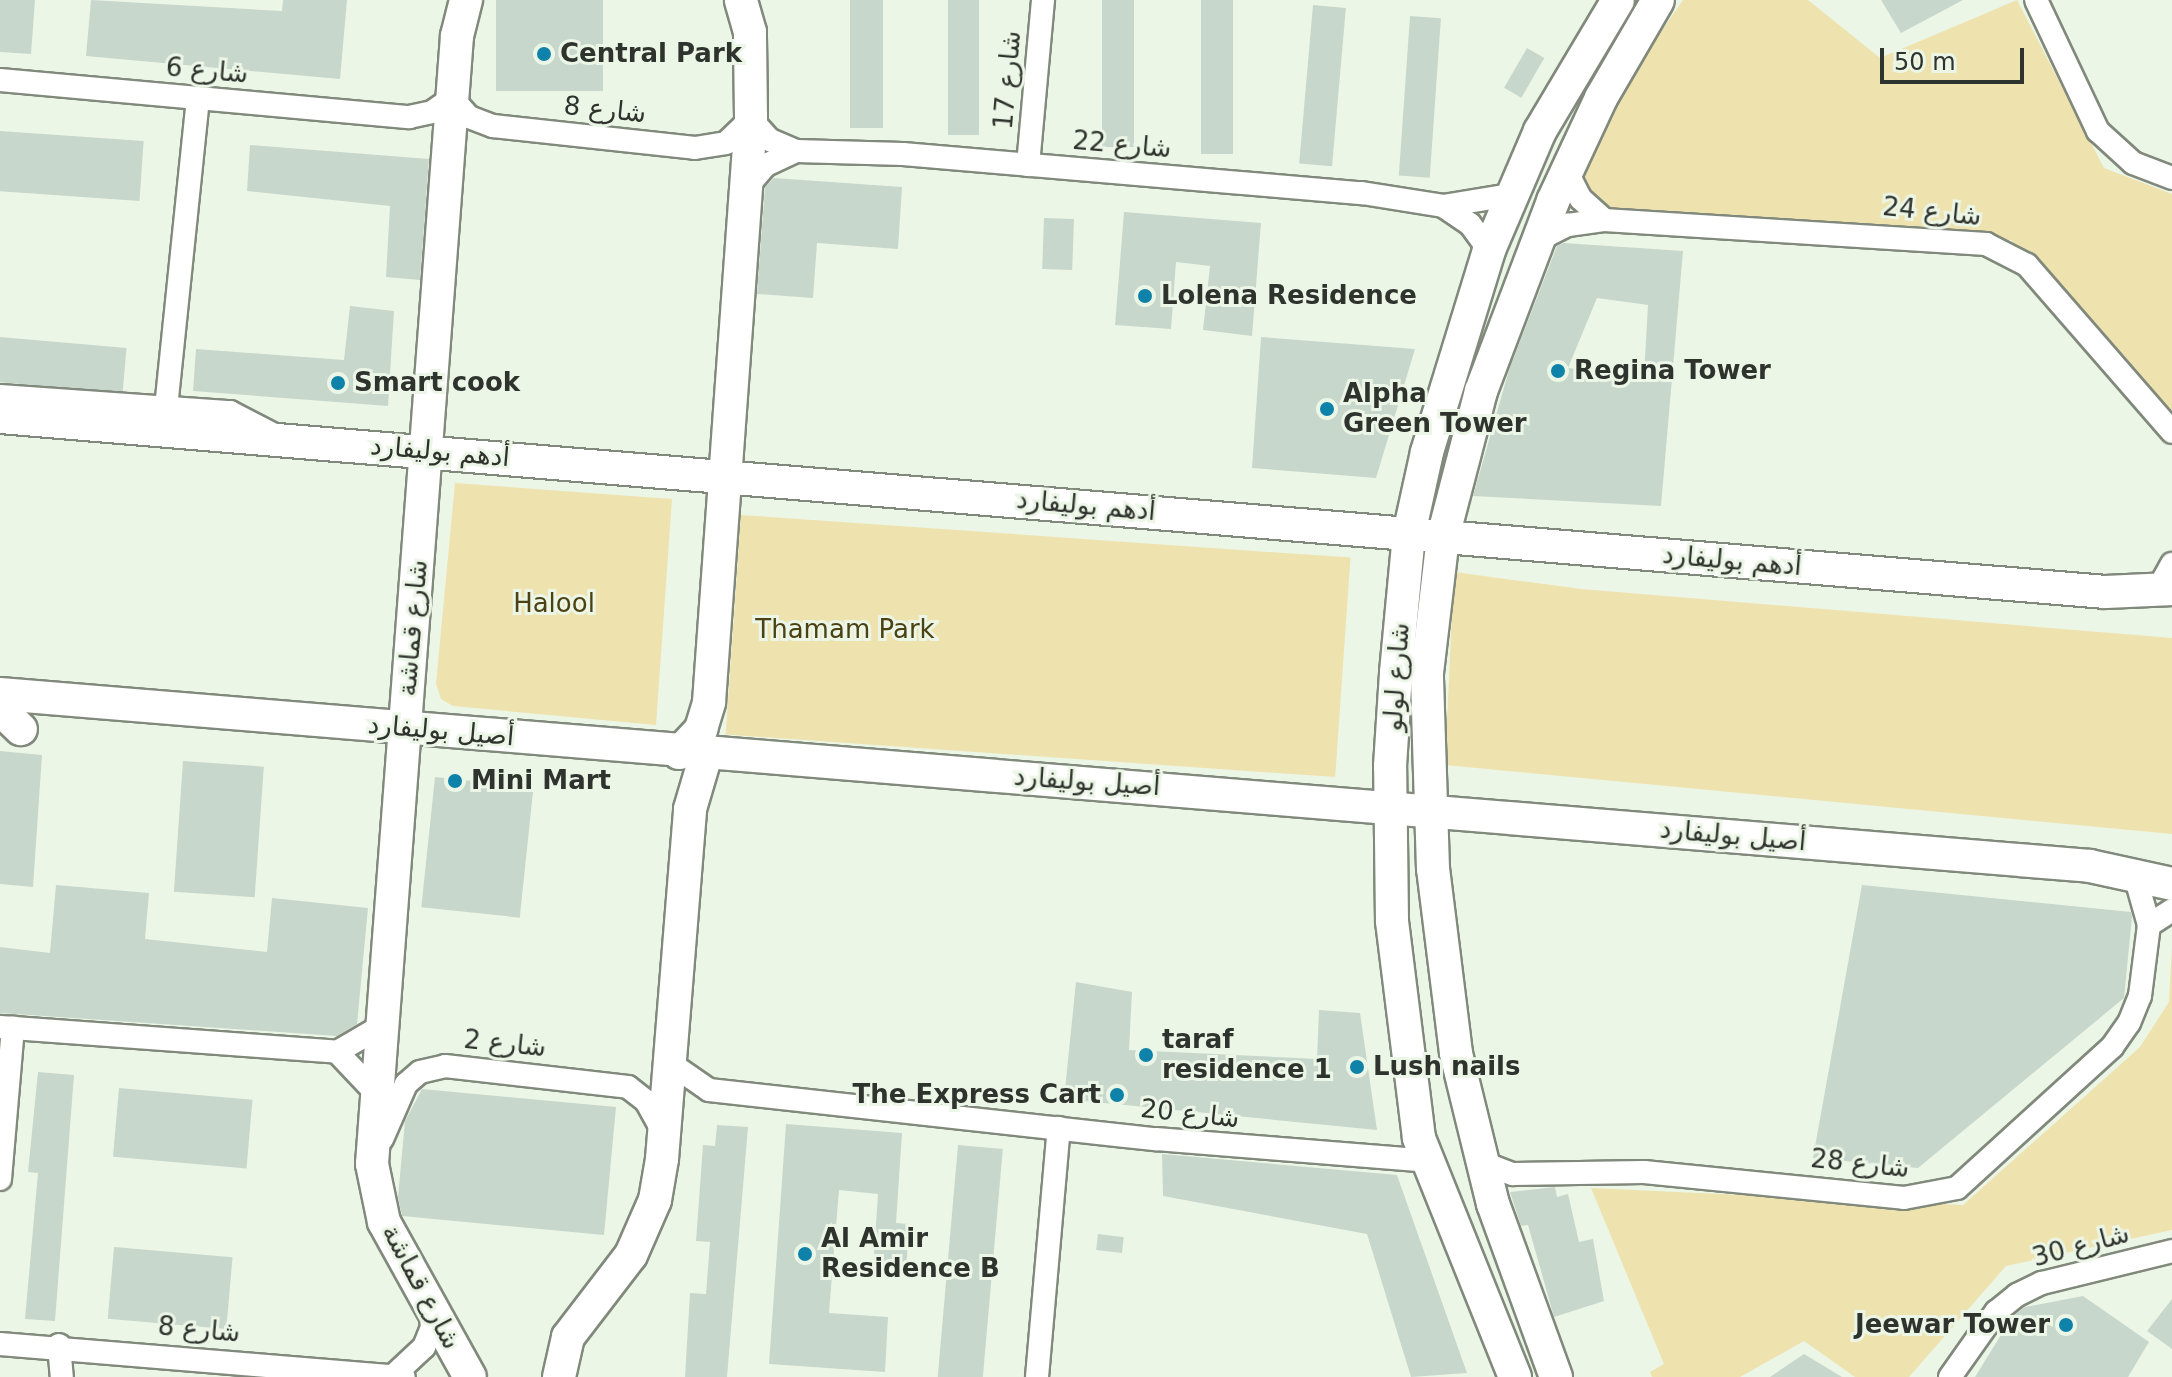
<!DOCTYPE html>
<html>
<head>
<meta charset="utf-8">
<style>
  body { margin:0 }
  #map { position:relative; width:2172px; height:1377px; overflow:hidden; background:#ecf6e7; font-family:"DejaVu Sans","Noto Naskh Arabic",sans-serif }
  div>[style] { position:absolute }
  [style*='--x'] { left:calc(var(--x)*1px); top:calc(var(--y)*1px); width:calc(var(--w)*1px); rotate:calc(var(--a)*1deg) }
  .green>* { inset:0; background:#eee2af; transform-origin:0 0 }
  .building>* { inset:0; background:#c8d7cb; transform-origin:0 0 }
  .roads { filter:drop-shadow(2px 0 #80897b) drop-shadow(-2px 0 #80897b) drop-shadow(0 2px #80897b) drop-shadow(0 -2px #80897b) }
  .street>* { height:22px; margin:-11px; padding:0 11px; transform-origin:11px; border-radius:11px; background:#fff }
  .secondary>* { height:32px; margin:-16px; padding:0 16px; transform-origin:16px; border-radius:16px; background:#fff }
  .dots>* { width:22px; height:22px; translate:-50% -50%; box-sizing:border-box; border:4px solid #ecf6e7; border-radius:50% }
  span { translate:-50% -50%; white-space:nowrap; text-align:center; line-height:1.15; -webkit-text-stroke:6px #ecf6e7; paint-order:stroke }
  .poi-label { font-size:26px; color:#2f332d; font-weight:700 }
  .left { translate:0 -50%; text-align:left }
  .right { translate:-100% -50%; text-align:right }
  .street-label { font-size:26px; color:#2f332d }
  .park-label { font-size:26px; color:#4c4112 }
  .scale { position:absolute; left:1880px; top:48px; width:144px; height:36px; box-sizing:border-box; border:4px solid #2f332d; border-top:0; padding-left:10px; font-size:24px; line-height:28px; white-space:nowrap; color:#2f332d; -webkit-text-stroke:6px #ecf6e7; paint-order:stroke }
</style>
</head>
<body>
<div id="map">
  <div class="green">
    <i style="clip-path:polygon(1683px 0,1808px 0,1880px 58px,2017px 0,2104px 168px,2172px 194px,2172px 416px,2011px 240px,1604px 220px,1581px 179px,1584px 143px)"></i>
    <i style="clip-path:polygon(455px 483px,672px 499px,656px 725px,453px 706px,441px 699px,436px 684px)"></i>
    <i style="left:741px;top:515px;width:611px;height:220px;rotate:4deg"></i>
    <i style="clip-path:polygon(1454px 572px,1581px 589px,2172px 638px,2172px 834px,1445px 765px)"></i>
    <i style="clip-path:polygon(2172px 946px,2172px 1230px,2006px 1266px,1909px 1377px,1855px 1377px,1804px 1341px,1740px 1377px,1652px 1377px,1650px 1372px,1664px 1364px,1591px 1188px,1963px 1205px,2140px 1047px,2169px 1002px)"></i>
  </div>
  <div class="building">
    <i style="clip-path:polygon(0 0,35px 0,31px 54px,0 52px)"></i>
    <i style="clip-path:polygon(91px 0,282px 11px,283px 0,347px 0,340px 79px,86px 56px)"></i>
    <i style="left:496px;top:0;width:107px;height:91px"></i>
    <i style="left:850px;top:0;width:33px;height:128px"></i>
    <i style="left:948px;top:0;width:31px;height:135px"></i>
    <i style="left:1102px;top:0;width:32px;height:147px"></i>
    <i style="left:1201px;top:0;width:32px;height:154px"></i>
    <i style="clip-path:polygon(1881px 0,1963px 0,1901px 33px)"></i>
    <i style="left:1313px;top:5px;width:33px;height:159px;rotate:5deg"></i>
    <i style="left:1410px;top:16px;width:31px;height:160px;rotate:4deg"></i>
    <i style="left:1527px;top:48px;width:20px;height:46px;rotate:30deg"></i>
    <i style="left:0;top:131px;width:144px;height:60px;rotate:4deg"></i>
    <i style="clip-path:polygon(250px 145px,429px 159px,420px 280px,386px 277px,390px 206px,247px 191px)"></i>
    <i style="clip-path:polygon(774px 178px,902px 187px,898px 249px,817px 243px,813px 298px,757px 294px,765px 187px)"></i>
    <i style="clip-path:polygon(1124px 212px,1261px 223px,1252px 336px,1203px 330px,1210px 266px,1176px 262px,1171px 329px,1115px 325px)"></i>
    <i style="left:1044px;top:218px;width:30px;height:51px;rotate:2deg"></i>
    <i style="clip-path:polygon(evenodd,1564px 243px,1683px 251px,1661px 506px,1473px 496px,1509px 370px,1557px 246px,1564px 243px,1597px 298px,1648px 305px,1644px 375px,1568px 368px,1597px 298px)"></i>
    <i style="clip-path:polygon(350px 306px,394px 311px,388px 406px,193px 391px,196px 349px,344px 360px)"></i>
    <i style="left:0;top:337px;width:127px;height:45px;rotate:5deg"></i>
    <i style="clip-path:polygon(1261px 337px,1415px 349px,1376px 478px,1252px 468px)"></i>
    <i style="clip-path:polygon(0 751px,42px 755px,33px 887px,0 884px)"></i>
    <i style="left:183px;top:761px;width:81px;height:131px;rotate:4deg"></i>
    <i style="left:435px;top:777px;width:99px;height:131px;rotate:6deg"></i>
    <i style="clip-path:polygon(56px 885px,149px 893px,145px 939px,267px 952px,272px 898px,368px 908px,357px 1024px,337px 1036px,0 1013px,0 947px,50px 953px)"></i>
    <i style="clip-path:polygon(1862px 885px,2131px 912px,2132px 917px,2124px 998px,1918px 1168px,1813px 1158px)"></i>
    <i style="clip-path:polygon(1076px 982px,1132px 992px,1129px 1050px,1317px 1059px,1319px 1010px,1360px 1013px,1377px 1130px,1064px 1099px)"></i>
    <i style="clip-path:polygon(38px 1072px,74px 1075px,55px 1321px,25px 1319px,38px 1173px,28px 1172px)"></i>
    <i style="left:119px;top:1088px;width:134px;height:69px;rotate:5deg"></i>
    <i style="clip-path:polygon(422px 1089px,616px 1107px,604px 1235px,402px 1216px,398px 1197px,405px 1121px)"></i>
    <i style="clip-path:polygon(786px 1124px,902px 1133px,896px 1223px,909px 1224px,906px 1272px,873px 1270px,878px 1194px,839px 1190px,829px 1313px,888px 1317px,885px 1372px,769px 1364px)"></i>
    <i style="clip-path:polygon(717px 1125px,748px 1127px,727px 1377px,685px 1377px,690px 1293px,706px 1294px,710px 1242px,696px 1241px,703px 1145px,715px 1146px)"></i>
    <i style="left:958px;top:1145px;width:45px;height:233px;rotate:5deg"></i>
    <i style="clip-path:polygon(1162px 1154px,1397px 1175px,1467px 1373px,1411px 1377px,1367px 1234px,1163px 1196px)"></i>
    <i style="clip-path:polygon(1555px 1187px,1557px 1197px,1568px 1194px,1579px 1242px,1593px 1239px,1604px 1301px,1554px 1317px,1528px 1225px,1521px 1226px,1510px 1192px)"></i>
    <i style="left:1098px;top:1234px;width:26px;height:16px;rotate:7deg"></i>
    <i style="left:114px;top:1247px;width:119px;height:72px;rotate:5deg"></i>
    <i style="clip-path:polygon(2083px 1296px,2149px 1342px,2128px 1377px,1975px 1377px,2012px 1317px,2025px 1307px)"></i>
    <i style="clip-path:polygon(2172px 1299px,2172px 1349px,2147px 1331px)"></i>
    <i style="clip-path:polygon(1804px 1354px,1842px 1377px,1770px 1377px)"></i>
  </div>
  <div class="roads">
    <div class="street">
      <i style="--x:2036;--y:0;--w:145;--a:64.7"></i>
      <i style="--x:2098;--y:131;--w:47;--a:42.4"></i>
      <i style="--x:2133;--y:163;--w:42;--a:21"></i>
      <i style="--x:0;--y:80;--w:411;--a:5.2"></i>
      <i style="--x:409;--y:117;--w:24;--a:-12"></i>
      <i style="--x:432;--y:112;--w:24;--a:-35"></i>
      <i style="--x:452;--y:98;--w:25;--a:48"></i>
      <i style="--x:469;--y:117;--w:26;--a:21"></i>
      <i style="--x:493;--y:126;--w:203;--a:6.2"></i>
      <i style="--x:695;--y:148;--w:31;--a:-9"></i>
      <i style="--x:726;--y:143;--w:35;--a:-44"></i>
      <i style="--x:751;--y:119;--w:28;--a:48"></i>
      <i style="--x:770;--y:140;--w:28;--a:23"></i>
      <i style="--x:796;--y:151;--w:107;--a:1.6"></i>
      <i style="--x:903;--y:154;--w:461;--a:4.9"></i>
      <i style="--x:1362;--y:193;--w:82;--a:9.1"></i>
      <i style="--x:1443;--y:206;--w:69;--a:-9.2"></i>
      <i style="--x:1028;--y:165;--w:166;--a:-84.8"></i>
      <i style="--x:1567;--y:172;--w:30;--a:63"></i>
      <i style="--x:1581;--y:199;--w:31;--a:42"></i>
      <i style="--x:745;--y:189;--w:32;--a:-49"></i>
      <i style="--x:766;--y:165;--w:33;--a:-25"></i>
      <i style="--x:1443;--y:206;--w:32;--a:34"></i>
      <i style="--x:1470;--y:224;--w:32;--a:54"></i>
      <i style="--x:1536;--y:241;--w:36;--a:-27"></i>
      <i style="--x:1568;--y:225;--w:36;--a:-8"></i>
      <i style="--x:1604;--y:220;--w:383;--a:3.6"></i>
      <i style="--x:1986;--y:244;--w:46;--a:27.1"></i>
      <i style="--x:2027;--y:265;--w:221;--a:49"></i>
      <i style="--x:0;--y:396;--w:231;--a:4"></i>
      <i style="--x:230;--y:412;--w:56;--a:27.5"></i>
      <i style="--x:166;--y:408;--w:311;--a:-84.1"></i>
      <i style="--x:2157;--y:591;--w:31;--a:-61"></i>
      <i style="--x:2149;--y:925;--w:27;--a:-33"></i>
      <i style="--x:0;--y:1027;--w:338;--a:4.2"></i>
      <i style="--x:337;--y:1052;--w:55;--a:46.5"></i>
      <i style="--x:337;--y:1052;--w:50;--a:-30.2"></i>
      <i style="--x:670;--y:1063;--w:47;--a:34.7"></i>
      <i style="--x:709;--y:1090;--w:450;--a:6.3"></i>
      <i style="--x:1156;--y:1139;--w:272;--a:4.6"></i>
      <i style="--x:382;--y:1139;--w:60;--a:-66.4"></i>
      <i style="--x:406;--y:1084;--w:18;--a:-41"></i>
      <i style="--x:420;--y:1072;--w:26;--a:-13"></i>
      <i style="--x:445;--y:1066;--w:184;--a:6.5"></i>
      <i style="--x:628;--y:1087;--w:23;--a:38"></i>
      <i style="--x:646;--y:1101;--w:37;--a:61"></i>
      <i style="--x:1481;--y:1162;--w:34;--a:21"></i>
      <i style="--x:1513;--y:1174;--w:131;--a:-0.9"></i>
      <i style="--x:1644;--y:1172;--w:261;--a:5.7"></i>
      <i style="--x:1904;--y:1198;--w:54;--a:-10.7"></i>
      <i style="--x:1957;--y:1188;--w:210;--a:-42.3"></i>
      <i style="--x:2112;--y:1047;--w:29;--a:-55"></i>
      <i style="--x:2129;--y:1023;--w:29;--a:-68"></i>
      <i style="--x:2140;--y:996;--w:72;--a:-82.8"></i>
      <i style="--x:2149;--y:925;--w:55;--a:-105.8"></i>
      <i style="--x:0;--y:1179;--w:152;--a:-85.1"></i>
      <i style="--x:0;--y:1344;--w:405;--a:4.7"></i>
      <i style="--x:59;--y:1345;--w:32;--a:85"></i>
      <i style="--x:394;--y:1375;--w:41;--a:-43"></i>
      <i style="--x:424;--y:1347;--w:22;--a:-68"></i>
      <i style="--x:432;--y:1327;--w:19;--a:-96"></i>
      <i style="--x:1037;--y:1377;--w:250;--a:-85"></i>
      <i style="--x:1950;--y:1377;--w:80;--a:-54.7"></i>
      <i style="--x:1996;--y:1312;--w:27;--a:-39"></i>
      <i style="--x:2017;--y:1295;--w:28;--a:-26"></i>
      <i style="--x:2042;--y:1283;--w:134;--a:-13.8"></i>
    </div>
    <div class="secondary">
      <i style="--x:466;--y:0;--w:37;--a:104"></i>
      <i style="--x:457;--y:36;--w:1131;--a:94.31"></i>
      <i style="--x:372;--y:1164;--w:59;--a:78.3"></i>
      <i style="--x:384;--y:1222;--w:177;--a:61"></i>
      <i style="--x:0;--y:417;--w:2112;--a:4.75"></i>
      <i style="--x:2105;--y:592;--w:67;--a:-2.6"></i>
      <i style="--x:0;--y:694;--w:2097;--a:4.7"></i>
      <i style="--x:2090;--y:866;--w:84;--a:12.4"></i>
      <i style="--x:0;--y:709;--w:29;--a:44"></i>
      <i style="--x:679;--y:753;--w:33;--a:-47"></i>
      <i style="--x:701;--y:729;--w:28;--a:-73"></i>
      <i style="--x:709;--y:702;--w:585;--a:-85.88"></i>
      <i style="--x:751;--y:119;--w:87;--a:-90.7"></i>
      <i style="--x:750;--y:32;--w:33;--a:-106"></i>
      <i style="--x:559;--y:1377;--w:41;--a:-77.3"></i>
      <i style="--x:568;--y:1337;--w:103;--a:-52.5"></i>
      <i style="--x:631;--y:1255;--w:60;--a:-66.4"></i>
      <i style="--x:655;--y:1200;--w:42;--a:-80.3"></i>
      <i style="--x:662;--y:1159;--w:351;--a:-85.4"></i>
      <i style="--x:690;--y:809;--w:56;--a:-73.5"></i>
      <i style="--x:1515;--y:1377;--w:258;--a:-111.9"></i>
      <i style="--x:1419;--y:1138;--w:219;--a:-97.1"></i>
      <i style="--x:1392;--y:921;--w:155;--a:-90.7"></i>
      <i style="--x:1390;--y:766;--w:94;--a:-86.3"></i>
      <i style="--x:1396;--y:672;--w:139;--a:-84.6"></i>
      <i style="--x:1409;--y:534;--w:84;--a:-77.6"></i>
      <i style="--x:1427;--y:452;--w:211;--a:-72.9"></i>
      <i style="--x:1489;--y:250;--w:129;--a:-66.8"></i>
      <i style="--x:1540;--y:131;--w:152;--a:-59.2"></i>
      <i style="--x:1556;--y:1377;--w:184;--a:-110"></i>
      <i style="--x:1493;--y:1204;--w:155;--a:-103.8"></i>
      <i style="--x:1456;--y:1053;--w:185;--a:-97.1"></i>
      <i style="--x:1433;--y:869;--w:196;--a:-91.8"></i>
      <i style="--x:1427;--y:673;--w:137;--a:-83.3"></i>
      <i style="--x:1443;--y:537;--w:151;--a:-75.4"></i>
      <i style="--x:1481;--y:391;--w:203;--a:-69.2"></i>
      <i style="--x:1553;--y:201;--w:114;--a:-65"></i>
      <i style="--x:1601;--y:98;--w:113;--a:-59.8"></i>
    </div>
  </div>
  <div class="dots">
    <i style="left:544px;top:54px;background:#0e82a9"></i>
    <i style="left:1145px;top:296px;background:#0e82a9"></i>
    <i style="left:1558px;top:371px;background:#0e82a9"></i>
    <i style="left:338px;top:383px;background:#0e82a9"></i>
    <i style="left:1327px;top:409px;background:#0e82a9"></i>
    <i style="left:455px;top:781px;background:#0e82a9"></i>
    <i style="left:1146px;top:1055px;background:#0e82a9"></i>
    <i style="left:1357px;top:1067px;background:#0e82a9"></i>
    <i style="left:1117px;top:1095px;background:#0e82a9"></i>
    <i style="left:805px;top:1254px;background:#0e82a9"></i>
    <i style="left:2066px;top:1325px;background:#0e82a9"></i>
  </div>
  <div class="poi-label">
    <span class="left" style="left:560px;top:54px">Central Park</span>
    <span class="left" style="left:1161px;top:296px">Lolena Residence</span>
    <span class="left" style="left:1574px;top:371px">Regina Tower</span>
    <span class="left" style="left:354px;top:383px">Smart cook</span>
    <span class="left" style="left:1343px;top:409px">Alpha<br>Green Tower</span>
    <span class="left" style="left:471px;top:781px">Mini Mart</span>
    <span class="left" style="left:1162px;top:1055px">taraf<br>residence 1</span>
    <span class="left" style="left:1373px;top:1067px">Lush nails</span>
    <span class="right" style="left:1101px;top:1095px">The Express Cart</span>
    <span class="left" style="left:821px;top:1254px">Al Amir<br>Residence B</span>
    <span class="right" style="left:2050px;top:1325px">Jeewar Tower</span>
  </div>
  <div class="street-label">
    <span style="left:207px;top:71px;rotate:5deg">شارع 6</span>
    <span style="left:1008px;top:80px;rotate:-85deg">شارع 17</span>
    <span style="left:605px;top:110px;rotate:6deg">شارع 8</span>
    <span style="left:1122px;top:145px;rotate:5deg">شارع 22</span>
    <span style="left:1932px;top:212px;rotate:6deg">شارع 24</span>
    <span style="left:440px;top:452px;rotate:5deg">أدهم بوليفارد</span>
    <span style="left:1086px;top:506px;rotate:5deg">أدهم بوليفارد</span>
    <span style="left:1732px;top:561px;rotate:5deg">أدهم بوليفارد</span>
    <span style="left:413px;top:628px;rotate:-85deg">شارع قماشة</span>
    <span style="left:1397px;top:677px;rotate:-86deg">شارع لولو</span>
    <span style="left:441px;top:731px;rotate:5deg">أصيل بوليفارد</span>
    <span style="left:1087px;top:782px;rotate:4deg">أصيل بوليفارد</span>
    <span style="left:1733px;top:836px;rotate:5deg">أصيل بوليفارد</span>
    <span style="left:505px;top:1044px;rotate:6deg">شارع 2</span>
    <span style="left:1190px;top:1114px;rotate:6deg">شارع 20</span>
    <span style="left:1860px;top:1164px;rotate:6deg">شارع 28</span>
    <span style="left:2081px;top:1246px;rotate:-15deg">شارع 30</span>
    <span style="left:421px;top:1287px;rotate:62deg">شارع قماشة</span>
    <span style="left:199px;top:1330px;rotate:5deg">شارع 8</span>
  </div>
  <div class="park-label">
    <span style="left:554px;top:604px">Halool</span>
    <span style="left:845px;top:630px">Thamam Park</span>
  </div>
  <div class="scale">50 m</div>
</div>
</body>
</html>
